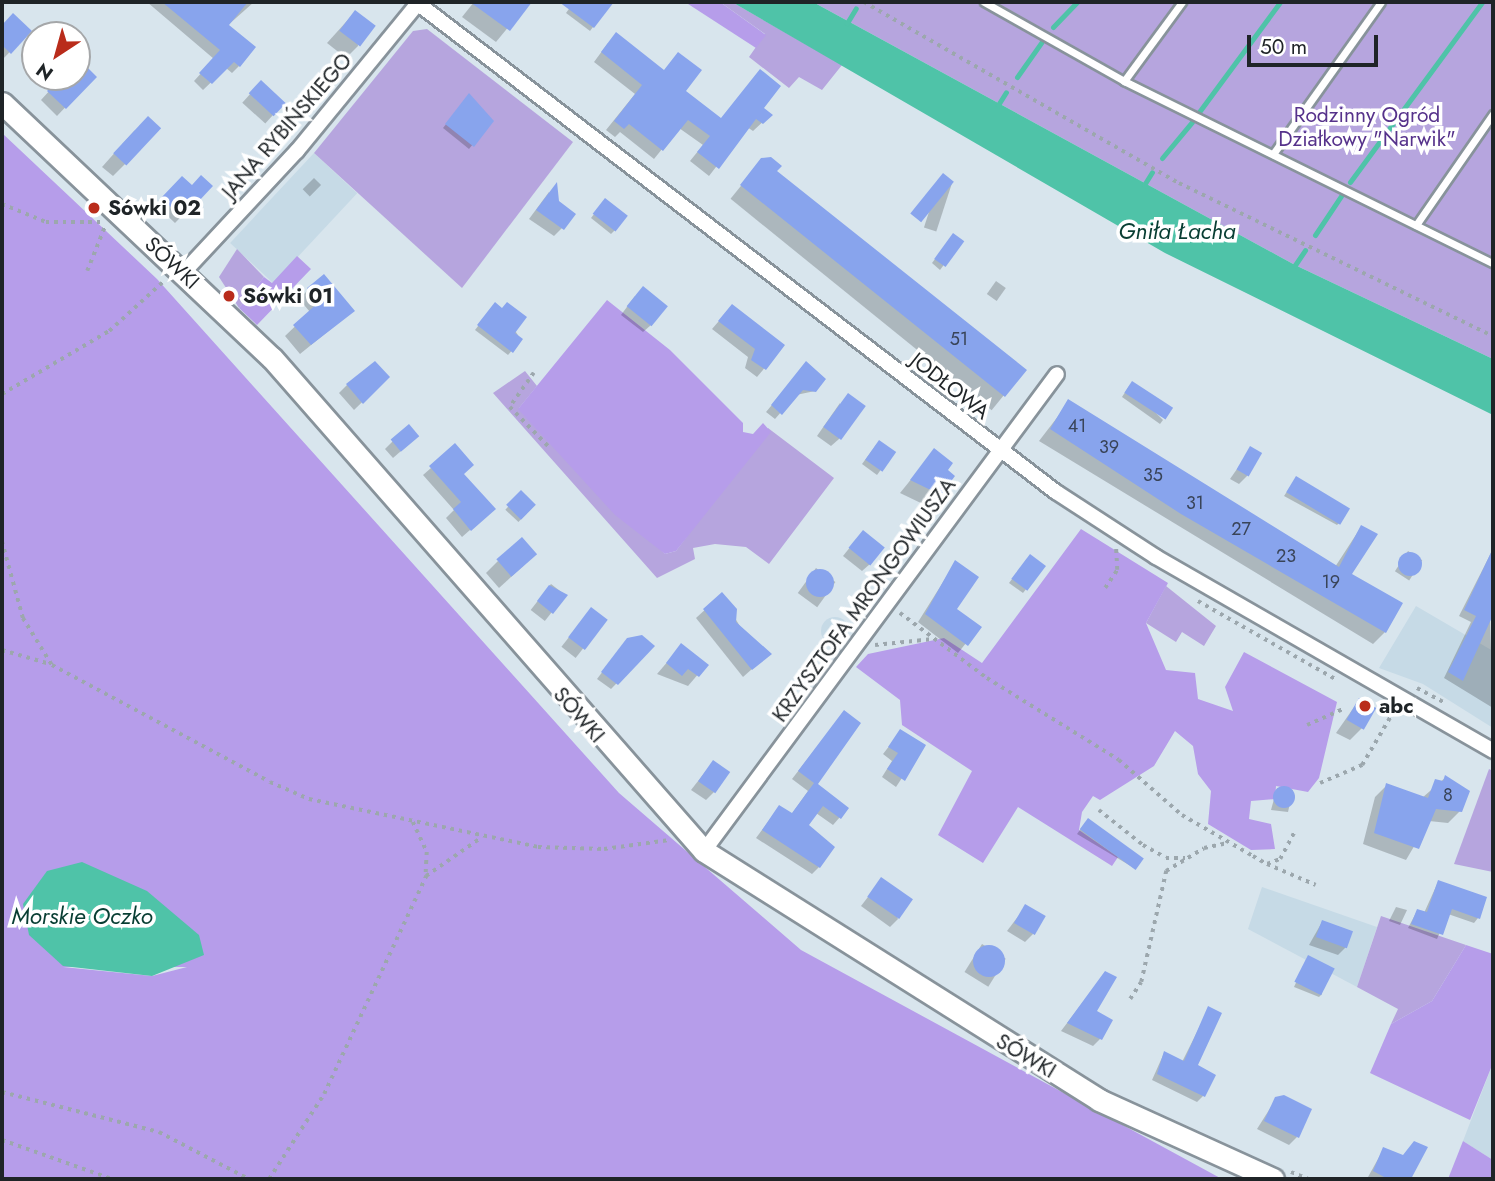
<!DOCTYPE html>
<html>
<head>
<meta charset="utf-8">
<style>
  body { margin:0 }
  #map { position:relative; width:1495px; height:1181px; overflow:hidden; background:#d8e5ed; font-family:Jost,sans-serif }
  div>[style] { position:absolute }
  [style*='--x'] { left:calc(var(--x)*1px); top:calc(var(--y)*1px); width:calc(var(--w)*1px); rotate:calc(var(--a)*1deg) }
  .built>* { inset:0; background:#c6dae6; transform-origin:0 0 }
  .round { border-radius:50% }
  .green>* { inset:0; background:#b6a5de }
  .forest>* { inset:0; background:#b69dea }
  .water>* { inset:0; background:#4fc3a8 }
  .shadow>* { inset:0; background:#0003; transform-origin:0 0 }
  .stream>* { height:5px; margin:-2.5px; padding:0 2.5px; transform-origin:2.5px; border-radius:2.5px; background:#4fc3a8 }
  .building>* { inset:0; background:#88a4ed; transform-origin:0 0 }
  .path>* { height:3.5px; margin-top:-1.75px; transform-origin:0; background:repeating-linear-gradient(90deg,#9ca7ad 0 3.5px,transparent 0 8.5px) }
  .roads { filter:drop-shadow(2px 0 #88939b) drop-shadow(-2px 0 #88939b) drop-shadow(0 2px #88939b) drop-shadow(0 -2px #88939b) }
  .lane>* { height:7px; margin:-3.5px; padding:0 3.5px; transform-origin:3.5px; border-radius:3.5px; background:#fff }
  .street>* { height:14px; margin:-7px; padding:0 7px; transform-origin:7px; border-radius:7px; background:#fff }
  .secondary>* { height:21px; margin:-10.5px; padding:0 10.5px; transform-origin:10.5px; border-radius:10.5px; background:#fff }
  .dots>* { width:19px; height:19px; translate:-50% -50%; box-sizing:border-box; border:4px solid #fff; border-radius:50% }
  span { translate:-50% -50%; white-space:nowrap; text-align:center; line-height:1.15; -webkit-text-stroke:7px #fff; paint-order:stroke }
  .number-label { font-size:18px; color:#394458 }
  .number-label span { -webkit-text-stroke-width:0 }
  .park-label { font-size:21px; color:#56328b }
  .street-label { font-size:21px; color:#1f2427 }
  .poi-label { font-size:21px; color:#1f2427; font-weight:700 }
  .left { translate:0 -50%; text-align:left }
  .water-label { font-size:23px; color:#083e33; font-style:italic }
  .frame { position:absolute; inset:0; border:4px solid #1f2427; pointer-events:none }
  .north { position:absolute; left:21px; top:21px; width:70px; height:70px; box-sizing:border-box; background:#fff; border:2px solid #a5a7a9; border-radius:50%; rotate:216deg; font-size:19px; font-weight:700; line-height:28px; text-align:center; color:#1f2427 }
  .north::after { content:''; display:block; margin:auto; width:24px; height:32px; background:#b92c1b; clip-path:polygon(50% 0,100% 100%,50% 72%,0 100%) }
  .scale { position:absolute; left:1247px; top:35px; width:131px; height:32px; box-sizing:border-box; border:4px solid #1f2427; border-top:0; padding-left:9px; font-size:21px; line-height:24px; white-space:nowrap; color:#1f2427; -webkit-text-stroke:5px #fff; paint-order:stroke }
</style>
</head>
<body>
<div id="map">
  <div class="built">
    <i style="left:314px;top:153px;width:59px;height:123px;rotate:43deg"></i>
    <i style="clip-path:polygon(1416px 606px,1493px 651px,1493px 728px,1423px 684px,1379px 668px)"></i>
    <i class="round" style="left:821px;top:617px;width:28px;height:28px"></i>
    <i style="clip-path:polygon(1262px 887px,1377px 927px,1357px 987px,1248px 929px)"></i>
    <i style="clip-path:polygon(1493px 1063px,1493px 1160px,1463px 1141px)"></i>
  </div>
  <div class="green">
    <i style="clip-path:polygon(720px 2px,732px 2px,842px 65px,822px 90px,799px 77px,789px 88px,749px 57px,765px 34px)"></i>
    <i style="clip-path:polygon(813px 2px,1493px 2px,1493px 359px,1295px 265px)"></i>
    <i style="clip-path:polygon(427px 29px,573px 142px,462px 288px,314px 153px,413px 31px)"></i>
    <i style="clip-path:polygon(237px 249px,264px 277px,239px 308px,219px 277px)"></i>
    <i style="clip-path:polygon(525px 371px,537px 386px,519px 408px,665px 554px,676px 551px,768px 428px,834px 478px,769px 564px,746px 547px,715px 544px,693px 548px,695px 559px,657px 578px,493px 393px)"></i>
    <i style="clip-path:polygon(1166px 586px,1216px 626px,1204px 646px,1182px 632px,1176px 642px,1146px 623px)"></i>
    <i style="clip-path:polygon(1489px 769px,1493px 771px,1493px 872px,1454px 864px)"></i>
    <i style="clip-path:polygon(1381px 916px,1466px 945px,1432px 1001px,1391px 1024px,1398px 1009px,1357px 987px)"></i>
  </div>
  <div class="forest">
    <i style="clip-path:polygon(685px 2px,720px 2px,766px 35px,756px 48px)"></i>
    <i style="clip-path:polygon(evenodd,2px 133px,157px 279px,619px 793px,801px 950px,1222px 1179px,2px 1179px,2px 133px,63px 967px,187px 967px,152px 976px,63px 967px)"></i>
    <i style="clip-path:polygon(297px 256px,311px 269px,257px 325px,239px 308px,264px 277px,272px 283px)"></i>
    <i style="clip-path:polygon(607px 300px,670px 350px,743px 423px,743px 432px,753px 434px,763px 423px,771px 432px,676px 551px,665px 554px,615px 515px,518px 409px)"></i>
    <i style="clip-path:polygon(1081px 529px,1168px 583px,1146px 623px,1166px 670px,1195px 673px,1198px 699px,1233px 711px,1225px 687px,1244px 652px,1337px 702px,1319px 778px,1308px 792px,1276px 786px,1275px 799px,1251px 801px,1249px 819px,1271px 824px,1275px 849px,1251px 850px,1208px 824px,1211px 791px,1198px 774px,1193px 746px,1175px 731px,1154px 766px,1100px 800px,1093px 796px,1082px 812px,1079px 830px,1118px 857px,1112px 866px,1018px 807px,983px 863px,938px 835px,972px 771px,902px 725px,900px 700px,856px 667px,868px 654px,944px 638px,982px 663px)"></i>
    <i style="clip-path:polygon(1466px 945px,1493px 954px,1493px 1063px,1470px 1120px,1370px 1073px,1391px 1024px,1432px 1001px)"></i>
    <i style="clip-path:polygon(1463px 1141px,1493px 1160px,1493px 1179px,1448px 1179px)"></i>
  </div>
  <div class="water">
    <i style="clip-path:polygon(732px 2px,813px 2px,1295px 265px,1493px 359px,1493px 415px,1165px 253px)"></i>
    <i style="clip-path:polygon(82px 862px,147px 891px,199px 935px,204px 955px,152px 976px,63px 966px,29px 935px,23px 904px,47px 871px)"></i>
  </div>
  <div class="shadow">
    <i style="clip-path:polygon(147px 2px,254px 2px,227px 26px,239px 66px,232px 73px,226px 68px,203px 90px,194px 81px,214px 59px)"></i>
    <i style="clip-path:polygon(474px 2px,529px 2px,496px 42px,462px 17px)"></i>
    <i style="clip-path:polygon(574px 2px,612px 2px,590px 31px,566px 13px)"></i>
    <i style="clip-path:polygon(355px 12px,358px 46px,346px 58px,327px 43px)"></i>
    <i style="clip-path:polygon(13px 16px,30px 31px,2px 60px,2px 27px)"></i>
    <i style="clip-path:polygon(608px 43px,720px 120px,762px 108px,770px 115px,753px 131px,747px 127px,709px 176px,690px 161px,703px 145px,679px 128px,654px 159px,620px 132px,615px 137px,606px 130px,635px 94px,594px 62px)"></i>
    <i style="clip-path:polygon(77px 67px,94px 77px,57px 116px,41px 100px,62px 77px,77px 77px)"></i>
    <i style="left:261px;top:82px;width:31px;height:28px;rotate:42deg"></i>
    <i style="clip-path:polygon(469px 95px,492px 121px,469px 149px,443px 128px)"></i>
    <i style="clip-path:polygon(135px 130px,125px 164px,113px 176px,102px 167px)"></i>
    <i style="left:762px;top:160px;width:336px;height:50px;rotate:39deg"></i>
    <i style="left:314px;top:178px;width:10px;height:16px;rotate:45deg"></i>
    <i style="left:940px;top:178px;width:13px;height:52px;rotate:18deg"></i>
    <i style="clip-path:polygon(182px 179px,191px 187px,211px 186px,175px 223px,156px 205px)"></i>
    <i style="clip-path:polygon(549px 192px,562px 228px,554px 236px,529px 219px)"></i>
    <i style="clip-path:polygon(602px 204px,615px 230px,611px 234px,591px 218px)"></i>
    <i style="clip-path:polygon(950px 239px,943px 266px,940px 270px,932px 263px)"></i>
    <i style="left:996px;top:281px;width:12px;height:16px;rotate:35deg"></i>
    <i style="clip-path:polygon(309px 289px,353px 311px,300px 354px,285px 336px,310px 312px,299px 299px)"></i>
    <i style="clip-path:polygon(635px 296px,651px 325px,643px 332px,621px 315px)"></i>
    <i style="clip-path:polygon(492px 308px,502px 310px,521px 340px,508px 355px,475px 330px)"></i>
    <i style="clip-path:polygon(725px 314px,783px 346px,757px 377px,745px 368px,748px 357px,712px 329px)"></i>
    <i style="clip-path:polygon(801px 370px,815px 391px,796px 395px,775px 419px,766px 412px)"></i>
    <i style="clip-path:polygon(387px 378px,354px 410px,339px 393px,347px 385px)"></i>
    <i style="clip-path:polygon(1129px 386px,1163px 420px,1160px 424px,1122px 397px)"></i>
    <i style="clip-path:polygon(1069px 402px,1335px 567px,1361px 527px,1349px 575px,1385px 632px,1373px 644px,1039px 441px)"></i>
    <i style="clip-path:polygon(840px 403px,839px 439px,831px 446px,817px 436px)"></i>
    <i style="clip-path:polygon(393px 441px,409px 444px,393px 458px,385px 449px)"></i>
    <i style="clip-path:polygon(876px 445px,894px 452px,877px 475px,862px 464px)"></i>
    <i style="clip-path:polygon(1251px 449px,1247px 476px,1239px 484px,1230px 479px)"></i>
    <i style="clip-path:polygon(934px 451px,945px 470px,939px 494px,927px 506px,900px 493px)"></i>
    <i style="clip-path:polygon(431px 468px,462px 474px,486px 516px,462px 537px,446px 518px,454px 510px,423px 475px)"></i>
    <i style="clip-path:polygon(1296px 478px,1340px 522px,1337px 525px,1284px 496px)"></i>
    <i style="left:521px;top:493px;width:18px;height:23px;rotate:43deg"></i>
    <i style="clip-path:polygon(855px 541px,870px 564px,862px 571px,843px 556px)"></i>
    <i style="clip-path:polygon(1493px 549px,1490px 618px,1493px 708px,1444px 678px,1471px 622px,1459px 616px)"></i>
    <i style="left:1408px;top:551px;width:17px;height:24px;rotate:33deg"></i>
    <i style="clip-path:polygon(1027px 559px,1044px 566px,1023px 593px,1009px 583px)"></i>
    <i style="clip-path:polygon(498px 561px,523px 566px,499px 588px,486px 573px)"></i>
    <i style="clip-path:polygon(955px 563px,955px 609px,979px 627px,958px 653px,918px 622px)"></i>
    <i style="left:816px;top:568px;width:24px;height:31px;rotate:36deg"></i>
    <i style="left:551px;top:584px;width:18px;height:33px;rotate:38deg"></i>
    <i style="clip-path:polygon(721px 595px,761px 661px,743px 677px,696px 618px)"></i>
    <i style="left:591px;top:609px;width:18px;height:48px;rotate:38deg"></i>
    <i style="clip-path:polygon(622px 646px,653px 646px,611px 689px,597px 679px)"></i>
    <i style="clip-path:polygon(681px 646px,706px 665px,688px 686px,657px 674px)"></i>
    <i style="clip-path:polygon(1359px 700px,1362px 728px,1350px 740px,1336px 733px)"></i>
    <i style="clip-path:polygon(844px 712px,816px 784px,840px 817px,833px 825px,816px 813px,807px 825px,819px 867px,812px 874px,756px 838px,779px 807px,791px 815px,808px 791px,792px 779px)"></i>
    <i style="clip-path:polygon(901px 731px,923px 746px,896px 787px,882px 777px,892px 761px,883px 754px)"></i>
    <i style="clip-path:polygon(713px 762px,714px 792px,706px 800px,691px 790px)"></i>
    <i style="clip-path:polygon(1446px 777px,1460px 811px,1448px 823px,1429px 821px,1406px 860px,1363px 844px,1375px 797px,1387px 785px,1422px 798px)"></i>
    <i style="clip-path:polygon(1277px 788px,1293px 790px,1288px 812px,1271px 810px)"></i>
    <i style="clip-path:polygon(1085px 823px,1134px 868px,1077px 834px)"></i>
    <i style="clip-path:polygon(881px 880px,898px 919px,890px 927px,861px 906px)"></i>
    <i style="clip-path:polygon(1438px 882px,1478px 918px,1474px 923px,1448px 914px,1437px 939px,1408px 928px,1417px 911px,1424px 913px)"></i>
    <i style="clip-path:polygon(1026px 906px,1033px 934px,1025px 942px,1007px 931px)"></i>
    <i style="clip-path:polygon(1396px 907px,1407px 910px,1400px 925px,1389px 921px)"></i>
    <i style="clip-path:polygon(1322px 922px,1346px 947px,1338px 955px,1309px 945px)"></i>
    <i style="left:982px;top:944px;width:28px;height:33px;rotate:32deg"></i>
    <i style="clip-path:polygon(1308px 957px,1322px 994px,1319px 997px,1294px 987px)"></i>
    <i style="clip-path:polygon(1105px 973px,1094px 1012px,1100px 1039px,1093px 1046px,1061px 1031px)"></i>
    <i style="clip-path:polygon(1209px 1008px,1196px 1066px,1203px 1096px,1197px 1102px,1152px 1080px,1164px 1053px,1182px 1062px)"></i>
    <i style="clip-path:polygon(1276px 1099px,1297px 1137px,1289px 1145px,1257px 1129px)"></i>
    <i style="clip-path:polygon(1425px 1148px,1410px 1179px,1368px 1177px,1383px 1150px,1402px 1157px)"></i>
  </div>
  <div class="stream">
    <i style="--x:847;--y:23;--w:17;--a:-59"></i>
    <i style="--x:1053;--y:27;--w:35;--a:-46"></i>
    <i style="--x:1017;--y:77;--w:42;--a:-54.8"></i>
    <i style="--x:998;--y:105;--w:15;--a:-58"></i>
    <i style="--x:1199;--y:112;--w:137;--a:-53.6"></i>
    <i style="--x:1162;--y:158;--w:47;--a:-50.2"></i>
    <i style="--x:1350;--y:182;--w:223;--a:-53.7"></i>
    <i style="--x:1144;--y:185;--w:15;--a:-58"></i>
    <i style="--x:1315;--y:235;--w:47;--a:-56.3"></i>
    <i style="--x:1295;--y:265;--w:18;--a:-56"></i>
  </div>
  <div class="building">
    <i style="clip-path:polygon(162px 2px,248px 2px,229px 25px,256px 47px,240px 67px,234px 62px,212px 84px,199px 73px,220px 50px)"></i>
    <i style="clip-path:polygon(470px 2px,532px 2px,510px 31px)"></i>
    <i style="clip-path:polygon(559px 2px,614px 2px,594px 28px)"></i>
    <i style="left:355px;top:10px;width:26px;height:26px;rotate:37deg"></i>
    <i style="clip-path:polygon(13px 13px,32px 31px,11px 54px,2px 45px,2px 25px)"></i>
    <i style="clip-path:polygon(616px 32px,664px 70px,678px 52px,702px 70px,686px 91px,721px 118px,760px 69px,781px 86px,764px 108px,773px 115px,763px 124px,756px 119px,719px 169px,697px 152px,710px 136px,688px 120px,663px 151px,629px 124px,624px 129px,614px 121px,642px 85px,601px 52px)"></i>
    <i style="clip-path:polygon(87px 67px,97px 77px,66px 109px,47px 91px,60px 77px,78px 77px)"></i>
    <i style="left:261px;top:80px;width:34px;height:18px;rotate:43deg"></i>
    <i style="clip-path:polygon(469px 93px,494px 121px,474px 147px,445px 124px)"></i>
    <i style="left:148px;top:116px;width:18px;height:51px;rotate:43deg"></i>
    <i style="clip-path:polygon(771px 157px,782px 166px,777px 171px,1027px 370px,1005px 397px,740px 185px,761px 158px)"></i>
    <i style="left:943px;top:173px;width:14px;height:52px;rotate:39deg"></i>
    <i style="clip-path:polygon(201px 175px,213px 186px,183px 218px,161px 198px,182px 176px,192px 185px)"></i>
    <i style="clip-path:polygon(557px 182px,559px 201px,576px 214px,564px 230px,536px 210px)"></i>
    <i style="left:605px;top:198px;width:29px;height:20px;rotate:38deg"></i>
    <i style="left:953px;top:233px;width:14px;height:32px;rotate:36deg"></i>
    <i style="clip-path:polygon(324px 274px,355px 311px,311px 345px,293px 325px,319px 302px,307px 288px)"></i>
    <i style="left:643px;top:286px;width:32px;height:26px;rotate:39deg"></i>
    <i style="clip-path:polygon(495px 302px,502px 308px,507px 302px,527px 317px,515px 333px,523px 339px,513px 353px,477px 325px)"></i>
    <i style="clip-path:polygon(732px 304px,785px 345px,766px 370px,751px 360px,755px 349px,718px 321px)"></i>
    <i style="clip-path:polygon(375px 361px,390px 377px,363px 404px,346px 384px)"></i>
    <i style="clip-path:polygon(806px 361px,826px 379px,816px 392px,803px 390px,782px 415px,771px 405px)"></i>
    <i style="left:1132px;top:381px;width:49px;height:14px;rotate:33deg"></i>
    <i style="left:848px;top:393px;width:22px;height:42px;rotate:36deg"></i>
    <i style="clip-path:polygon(1068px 399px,1339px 567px,1361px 525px,1378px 534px,1352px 574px,1403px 603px,1386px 633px,1181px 514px,1050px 429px)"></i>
    <i style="left:409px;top:424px;width:16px;height:24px;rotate:50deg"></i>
    <i style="left:879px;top:440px;width:21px;height:24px;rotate:35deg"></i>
    <i style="clip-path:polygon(455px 443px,474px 465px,464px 474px,496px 509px,471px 531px,453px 509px,461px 502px,429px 466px)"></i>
    <i style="left:1250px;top:446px;width:14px;height:27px;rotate:30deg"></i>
    <i style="clip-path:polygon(934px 448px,953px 463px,948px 470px,955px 476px,941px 495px,910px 480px)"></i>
    <i style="left:1296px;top:476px;width:63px;height:19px;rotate:31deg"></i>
    <i style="left:521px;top:490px;width:21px;height:21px;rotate:45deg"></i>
    <i style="left:863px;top:530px;width:28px;height:23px;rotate:39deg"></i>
    <i style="left:522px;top:537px;width:23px;height:34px;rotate:49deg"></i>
    <i style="clip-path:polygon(1493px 548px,1493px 615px,1463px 681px,1448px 672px,1476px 616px,1464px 610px)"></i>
    <i class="round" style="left:1398px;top:552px;width:24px;height:24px"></i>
    <i style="left:1030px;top:554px;width:20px;height:31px;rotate:37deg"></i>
    <i style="clip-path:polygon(955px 560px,979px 577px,957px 609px,982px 627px,968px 646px,925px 614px)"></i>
    <i class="round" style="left:806px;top:569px;width:28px;height:28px"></i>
    <i style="clip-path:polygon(549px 585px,568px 595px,553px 614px,537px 601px)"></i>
    <i style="clip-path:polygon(722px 592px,737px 609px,736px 622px,772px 654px,752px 670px,703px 609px)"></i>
    <i style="left:591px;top:607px;width:21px;height:38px;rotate:37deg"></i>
    <i style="clip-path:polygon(642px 635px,655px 646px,618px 685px,601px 672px,627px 638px)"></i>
    <i style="clip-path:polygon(681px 643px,709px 665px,699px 677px,688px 669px,682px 676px,666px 663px)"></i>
    <i style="left:1359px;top:698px;width:20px;height:25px;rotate:30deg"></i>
    <i style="clip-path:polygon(844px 710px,861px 723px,818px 784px,849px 808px,841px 819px,823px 806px,809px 825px,835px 847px,820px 868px,762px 830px,779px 805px,792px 813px,814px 783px,798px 771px)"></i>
    <i style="clip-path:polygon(900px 729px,926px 745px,905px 781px,887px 769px,898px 753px,888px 747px)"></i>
    <i style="left:713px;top:760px;width:21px;height:26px;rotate:35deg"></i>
    <i style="clip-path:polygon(1445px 775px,1470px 791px,1462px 812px,1436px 809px,1419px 849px,1374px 833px,1386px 783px,1428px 798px,1435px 779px,1443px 781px)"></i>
    <i class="round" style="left:1273px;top:786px;width:22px;height:22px"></i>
    <i style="left:1088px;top:818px;width:69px;height:14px;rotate:36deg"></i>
    <i style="left:881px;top:877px;width:39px;height:24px;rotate:35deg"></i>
    <i style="clip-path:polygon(1438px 880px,1487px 897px,1480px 919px,1452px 909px,1443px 935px,1411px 924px,1417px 909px,1427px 912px)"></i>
    <i style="left:1025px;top:904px;width:24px;height:22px;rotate:30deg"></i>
    <i style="left:1322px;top:920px;width:33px;height:18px;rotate:20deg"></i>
    <i class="round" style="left:973px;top:945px;width:32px;height:32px"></i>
    <i style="left:1308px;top:955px;width:30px;height:30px;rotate:27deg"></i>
    <i style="clip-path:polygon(1105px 971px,1117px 977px,1097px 1011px,1113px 1020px,1102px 1040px,1067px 1023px)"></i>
    <i style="clip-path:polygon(1208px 1006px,1222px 1013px,1198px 1065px,1216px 1075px,1205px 1097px,1157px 1074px,1164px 1051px,1184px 1061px)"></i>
    <i style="clip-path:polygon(1284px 1095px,1312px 1109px,1299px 1138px,1264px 1121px,1275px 1097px)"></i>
    <i style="clip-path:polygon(1414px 1141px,1428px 1147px,1411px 1179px,1388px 1179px,1373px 1171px,1383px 1147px,1403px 1155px)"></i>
  </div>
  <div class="path">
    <i style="--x:864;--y:2;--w:363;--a:29.9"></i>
    <i style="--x:1179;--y:183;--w:349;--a:26"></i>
    <i style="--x:2;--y:204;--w:48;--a:22.2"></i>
    <i style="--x:46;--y:222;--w:54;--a:0"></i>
    <i style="--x:87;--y:271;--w:48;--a:-68.2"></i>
    <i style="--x:534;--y:373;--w:42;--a:125.2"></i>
    <i style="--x:510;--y:407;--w:56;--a:45.7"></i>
    <i style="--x:2;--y:394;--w:124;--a:-30.5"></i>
    <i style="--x:109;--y:331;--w:74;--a:-42.3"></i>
    <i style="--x:2;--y:541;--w:80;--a:74.7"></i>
    <i style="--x:23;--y:618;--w:55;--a:58.3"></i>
    <i style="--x:52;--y:665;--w:247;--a:28.2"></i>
    <i style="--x:270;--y:782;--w:43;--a:23.6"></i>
    <i style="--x:309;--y:799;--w:234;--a:11.8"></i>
    <i style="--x:538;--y:847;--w:66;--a:1.7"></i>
    <i style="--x:604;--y:849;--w:66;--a:-7.9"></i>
    <i style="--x:1105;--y:588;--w:22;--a:-56"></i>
    <i style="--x:1117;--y:570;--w:21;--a:-93"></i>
    <i style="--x:1198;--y:601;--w:160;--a:29.6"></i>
    <i style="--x:900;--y:613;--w:109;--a:36.8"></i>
    <i style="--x:987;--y:678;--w:155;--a:31.8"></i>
    <i style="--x:1119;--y:760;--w:84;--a:41.1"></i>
    <i style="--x:1182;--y:815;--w:82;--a:30"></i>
    <i style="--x:1253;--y:856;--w:16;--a:30"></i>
    <i style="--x:1267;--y:864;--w:14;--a:-21"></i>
    <i style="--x:1280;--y:859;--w:30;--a:-62"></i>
    <i style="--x:875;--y:645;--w:58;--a:-5.9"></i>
    <i style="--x:2;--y:650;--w:50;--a:16.3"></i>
    <i style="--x:1417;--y:688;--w:30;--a:28"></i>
    <i style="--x:1307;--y:725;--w:39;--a:-24"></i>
    <i style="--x:1320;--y:783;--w:46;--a:-23.2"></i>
    <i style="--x:1362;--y:765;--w:65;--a:-59.5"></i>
    <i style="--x:1099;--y:810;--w:56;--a:38.5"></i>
    <i style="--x:1143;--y:845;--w:26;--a:29"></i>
    <i style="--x:1166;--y:858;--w:19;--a:0"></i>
    <i style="--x:413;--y:822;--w:33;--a:65"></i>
    <i style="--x:427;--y:852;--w:22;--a:93"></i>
    <i style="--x:1267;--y:864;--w:53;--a:23.2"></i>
    <i style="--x:1130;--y:999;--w:20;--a:-57"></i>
    <i style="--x:1141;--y:982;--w:114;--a:-77.3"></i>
    <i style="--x:1166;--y:871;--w:44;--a:-31.2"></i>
    <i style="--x:1204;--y:848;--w:24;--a:-12"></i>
    <i style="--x:2;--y:1092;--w:162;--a:14.3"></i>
    <i style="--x:159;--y:1132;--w:102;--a:27.6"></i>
    <i style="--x:2;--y:1140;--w:117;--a:19.5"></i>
    <i style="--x:1291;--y:1172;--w:18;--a:22"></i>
    <i style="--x:269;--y:1179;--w:101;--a:-57.1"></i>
    <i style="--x:324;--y:1094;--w:241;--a:-64.9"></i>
    <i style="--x:426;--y:876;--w:68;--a:-34.9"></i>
  </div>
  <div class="roads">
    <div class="lane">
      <i style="--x:984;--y:2;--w:161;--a:29.4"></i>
      <i style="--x:1124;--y:81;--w:411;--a:26.3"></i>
      <i style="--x:1124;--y:81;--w:98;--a:-53.7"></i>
      <i style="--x:1273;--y:154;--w:186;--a:-54.6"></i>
      <i style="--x:1416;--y:225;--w:135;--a:-55.3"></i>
    </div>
    <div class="street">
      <i style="--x:416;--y:2;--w:806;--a:37.44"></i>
      <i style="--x:1056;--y:492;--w:119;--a:33"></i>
      <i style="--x:1156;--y:557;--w:389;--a:29.9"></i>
      <i style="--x:184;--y:272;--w:166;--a:-47"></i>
      <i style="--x:297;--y:151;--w:191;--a:-50.7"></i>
      <i style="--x:704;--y:851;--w:593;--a:-53.5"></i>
    </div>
    <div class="secondary">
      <i style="--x:2;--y:103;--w:371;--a:43.4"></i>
      <i style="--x:272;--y:358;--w:655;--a:48.77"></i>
      <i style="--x:704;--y:851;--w:467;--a:32.2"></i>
      <i style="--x:1099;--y:1100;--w:191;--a:24.4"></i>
    </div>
  </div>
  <div class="dots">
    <i style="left:94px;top:208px;background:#b92c1b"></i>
    <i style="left:229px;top:296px;background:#b92c1b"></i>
    <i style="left:1365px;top:706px;background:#b92c1b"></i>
  </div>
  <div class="number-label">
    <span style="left:959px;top:339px">51</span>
    <span style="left:1077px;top:426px">41</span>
    <span style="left:1109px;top:447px">39</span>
    <span style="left:1153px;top:475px">35</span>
    <span style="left:1195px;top:503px">31</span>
    <span style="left:1241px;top:529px">27</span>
    <span style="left:1286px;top:556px">23</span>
    <span style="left:1331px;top:582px">19</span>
    <span style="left:1448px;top:795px">8</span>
  </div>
  <div class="park-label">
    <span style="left:1367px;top:127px">Rodzinny Ogród<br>Działkowy "Narwik"</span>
  </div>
  <div class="street-label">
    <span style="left:287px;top:126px;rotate:-49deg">JANA RYBIŃSKIEGO</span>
    <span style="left:172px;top:263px;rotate:43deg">SÓWKI</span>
    <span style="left:950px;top:386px;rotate:38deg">JODŁOWA</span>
    <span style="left:864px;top:600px;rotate:-54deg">KRZYSZTOFA MRONGOWIUSZA</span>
    <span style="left:579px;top:715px;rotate:49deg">SÓWKI</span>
    <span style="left:1026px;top:1056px;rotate:31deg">SÓWKI</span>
  </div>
  <div class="poi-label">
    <span class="left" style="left:108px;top:208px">Sówki 02</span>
    <span class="left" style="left:243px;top:296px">Sówki 01</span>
    <span class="left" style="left:1379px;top:706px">abc</span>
  </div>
  <div class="water-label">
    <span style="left:1177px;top:231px">Gniła Łacha</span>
    <span style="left:82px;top:916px">Morskie Oczko</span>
  </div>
  <div class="frame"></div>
  <div class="north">N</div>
  <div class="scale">50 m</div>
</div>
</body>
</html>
